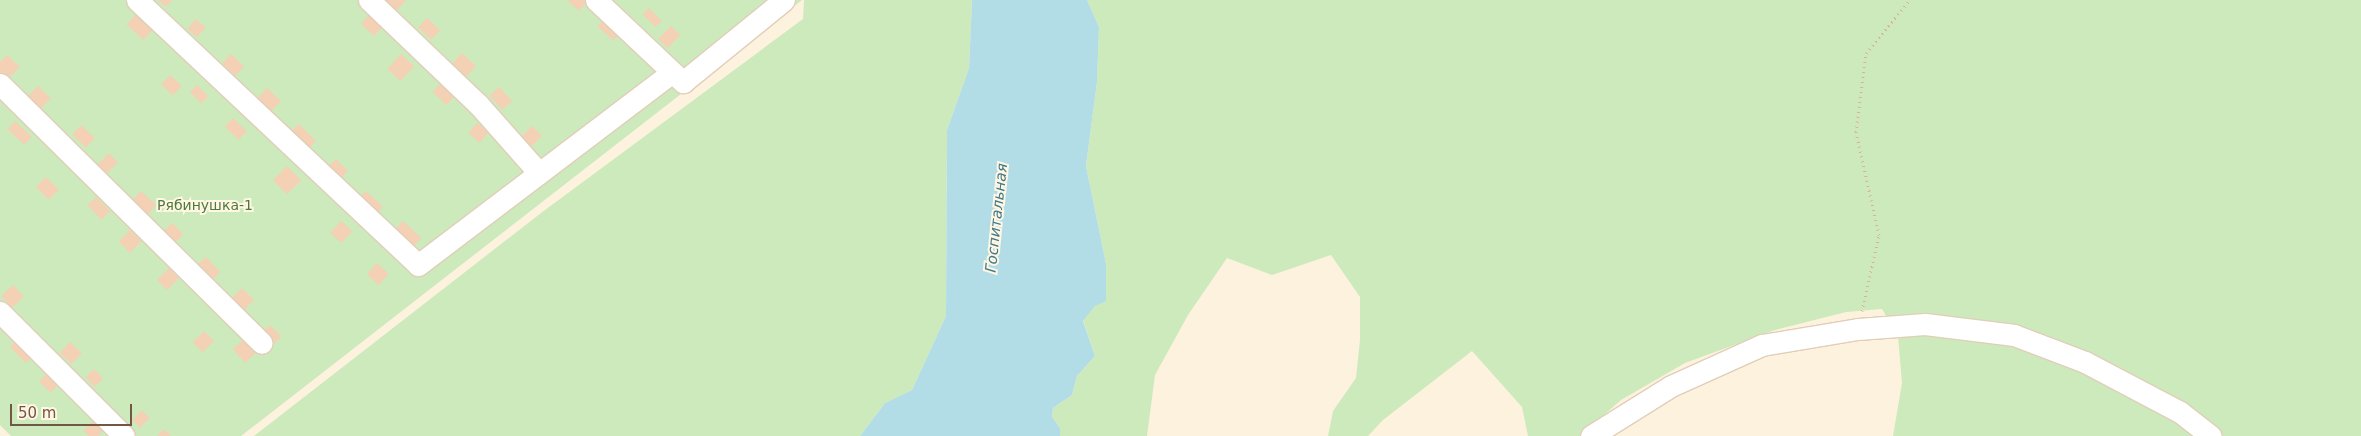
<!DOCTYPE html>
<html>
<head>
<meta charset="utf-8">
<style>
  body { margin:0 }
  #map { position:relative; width:2361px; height:436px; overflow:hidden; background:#fdf2dd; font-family:"DejaVu Sans",sans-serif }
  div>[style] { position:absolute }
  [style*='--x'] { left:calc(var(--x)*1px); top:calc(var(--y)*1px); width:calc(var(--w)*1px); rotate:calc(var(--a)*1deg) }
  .green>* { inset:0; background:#cdeabc }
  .water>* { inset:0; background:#b2dde7 }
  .building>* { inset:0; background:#f4d0b4; transform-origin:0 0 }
  .path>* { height:3px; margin-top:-1.5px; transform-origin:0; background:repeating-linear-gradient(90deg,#d8b397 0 1px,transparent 0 5px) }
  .roads { filter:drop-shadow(1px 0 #e1ceb9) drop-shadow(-1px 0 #e1ceb9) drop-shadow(0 1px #e1ceb9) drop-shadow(0 -1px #e1ceb9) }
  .minor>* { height:21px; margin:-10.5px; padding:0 10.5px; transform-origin:10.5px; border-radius:10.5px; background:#fff }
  span { translate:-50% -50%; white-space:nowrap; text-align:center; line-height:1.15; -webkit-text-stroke:4px #fff6e4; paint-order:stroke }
  .park-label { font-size:14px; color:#4c7a3d }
  .water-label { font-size:15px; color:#3e7988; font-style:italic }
  .scale { position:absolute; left:10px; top:404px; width:122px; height:22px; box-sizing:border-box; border:2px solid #735745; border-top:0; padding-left:6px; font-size:15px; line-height:18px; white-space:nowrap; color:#735745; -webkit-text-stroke:4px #fff6e4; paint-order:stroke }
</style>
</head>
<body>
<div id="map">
  <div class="green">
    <i style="clip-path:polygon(0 0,802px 0,241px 436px,11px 436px,0 425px)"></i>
    <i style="clip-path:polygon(804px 0,972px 0,969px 68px,947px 130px,946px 316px,912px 390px,885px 403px,860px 436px,254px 436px,541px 213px,803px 19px)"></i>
    <i style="clip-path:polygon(1087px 0,2361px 0,2361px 436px,1893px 436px,1902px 383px,1898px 336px,1882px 309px,1846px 312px,1775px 330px,1685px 363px,1621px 400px,1580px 436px,1528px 436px,1522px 407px,1472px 351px,1383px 420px,1368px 436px,1328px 436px,1333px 411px,1356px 378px,1360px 340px,1360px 297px,1331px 255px,1272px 275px,1227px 258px,1188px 315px,1155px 375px,1147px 436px,1060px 436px,1060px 428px,1052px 417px,1053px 408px,1072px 395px,1077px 376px,1095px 356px,1083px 320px,1095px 306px,1106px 264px,1086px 166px,1097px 82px,1099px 27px)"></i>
  </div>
  <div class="water">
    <i style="clip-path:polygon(972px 0,1087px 0,1099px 27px,1097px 82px,1086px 166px,1106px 264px,1106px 301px,1095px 306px,1083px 321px,1095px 356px,1077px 376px,1072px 395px,1053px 408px,1052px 417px,1060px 428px,1060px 436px,860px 436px,885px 403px,912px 390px,946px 316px,947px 130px,969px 68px)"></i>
  </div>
  <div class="building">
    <i style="clip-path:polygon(158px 0,172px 0,166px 7px)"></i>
    <i style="clip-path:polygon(385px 0,406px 0,396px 11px)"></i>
    <i style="clip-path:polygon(567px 0,589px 0,579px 11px)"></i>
    <i style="left:649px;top:8px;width:18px;height:9px;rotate:45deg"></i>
    <i style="left:135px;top:15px;width:23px;height:13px;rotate:41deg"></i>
    <i style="left:369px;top:15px;width:18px;height:12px;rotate:43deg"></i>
    <i style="left:606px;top:17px;width:21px;height:13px;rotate:41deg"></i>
    <i style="left:427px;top:18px;width:18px;height:13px;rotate:43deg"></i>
    <i style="left:196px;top:19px;width:13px;height:13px;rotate:42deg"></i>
    <i style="left:671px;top:26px;width:13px;height:18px;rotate:45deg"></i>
    <i style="left:462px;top:53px;width:19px;height:14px;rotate:43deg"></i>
    <i style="left:231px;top:54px;width:18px;height:13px;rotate:43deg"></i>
    <i style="left:401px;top:54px;width:18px;height:20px;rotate:43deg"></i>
    <i style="clip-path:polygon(7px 55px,20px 67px,6px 81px,0 74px,0 62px)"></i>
    <i style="left:170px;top:75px;width:16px;height:13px;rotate:43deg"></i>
    <i style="left:440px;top:84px;width:19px;height:11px;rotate:43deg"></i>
    <i style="left:197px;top:85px;width:16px;height:10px;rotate:45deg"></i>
    <i style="left:38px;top:86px;width:18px;height:18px;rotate:45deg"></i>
    <i style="left:499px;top:87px;width:19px;height:13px;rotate:47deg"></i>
    <i style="left:267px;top:88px;width:19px;height:14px;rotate:43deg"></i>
    <i style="left:233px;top:118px;width:19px;height:12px;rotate:43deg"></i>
    <i style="left:15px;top:121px;width:23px;height:11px;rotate:43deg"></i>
    <i style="left:477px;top:123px;width:15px;height:13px;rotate:42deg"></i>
    <i style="left:299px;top:124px;width:24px;height:10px;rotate:45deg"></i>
    <i style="left:81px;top:125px;width:19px;height:13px;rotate:43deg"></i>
    <i style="left:532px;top:126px;width:14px;height:15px;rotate:45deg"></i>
    <i style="left:109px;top:153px;width:13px;height:16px;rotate:45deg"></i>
    <i style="left:336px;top:159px;width:17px;height:11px;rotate:45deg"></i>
    <i style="left:287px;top:166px;width:20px;height:20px;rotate:45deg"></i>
    <i style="left:46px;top:177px;width:18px;height:14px;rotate:45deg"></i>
    <i style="left:141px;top:191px;width:21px;height:13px;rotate:43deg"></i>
    <i style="left:366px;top:191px;width:23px;height:8px;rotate:43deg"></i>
    <i style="left:96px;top:197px;width:20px;height:12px;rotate:45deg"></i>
    <i style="left:341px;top:221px;width:15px;height:16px;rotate:42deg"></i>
    <i style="left:403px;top:221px;width:25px;height:11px;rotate:43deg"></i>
    <i style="left:172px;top:223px;width:16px;height:12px;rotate:45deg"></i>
    <i style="left:130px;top:230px;width:16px;height:16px;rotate:45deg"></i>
    <i style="left:206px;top:257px;width:21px;height:13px;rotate:47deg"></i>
    <i style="left:377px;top:263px;width:16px;height:15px;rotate:43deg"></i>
    <i style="left:169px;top:268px;width:14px;height:17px;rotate:45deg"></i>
    <i style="left:13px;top:285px;width:16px;height:16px;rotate:47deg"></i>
    <i style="left:242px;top:288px;width:17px;height:14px;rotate:45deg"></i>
    <i style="left:270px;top:325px;width:16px;height:11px;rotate:45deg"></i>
    <i style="left:204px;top:331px;width:14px;height:16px;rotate:45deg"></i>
    <i style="left:17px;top:340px;width:23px;height:10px;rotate:45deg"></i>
    <i style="left:243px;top:340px;width:18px;height:14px;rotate:47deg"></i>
    <i style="left:70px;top:342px;width:16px;height:15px;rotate:43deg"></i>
    <i style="left:94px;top:369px;width:13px;height:12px;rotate:45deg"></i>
    <i style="left:50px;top:370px;width:16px;height:16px;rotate:43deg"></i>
    <i style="left:142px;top:410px;width:11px;height:14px;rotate:45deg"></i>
    <i style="clip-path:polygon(94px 420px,104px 430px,98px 436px,89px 436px,83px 431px)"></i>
    <i style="clip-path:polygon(164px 429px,171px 436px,157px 436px)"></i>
  </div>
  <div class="path">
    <i style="--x:1862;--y:311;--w:78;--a:-77.4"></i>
    <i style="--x:1879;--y:235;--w:106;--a:-102.6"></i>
    <i style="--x:1856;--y:132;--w:80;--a:-82.8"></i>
    <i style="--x:1866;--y:53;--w:69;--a:-50.3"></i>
  </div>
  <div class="roads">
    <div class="minor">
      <i style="--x:137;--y:0;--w:386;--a:43.3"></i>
      <i style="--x:418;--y:265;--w:319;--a:-37.2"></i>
      <i style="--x:369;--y:0;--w:151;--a:43.7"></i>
      <i style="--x:478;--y:104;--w:92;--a:48.5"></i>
      <i style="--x:596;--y:0;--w:120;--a:43.3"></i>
      <i style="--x:683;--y:82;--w:130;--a:-39.1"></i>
      <i style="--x:0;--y:84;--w:368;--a:44.7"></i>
      <i style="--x:0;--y:312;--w:175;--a:45"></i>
      <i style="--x:1591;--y:436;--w:94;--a:-32"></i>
      <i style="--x:1671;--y:386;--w:100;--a:-24.3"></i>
      <i style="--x:1762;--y:345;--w:97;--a:-9.5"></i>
      <i style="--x:1858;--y:329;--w:67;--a:-4.3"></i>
      <i style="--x:1925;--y:324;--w:90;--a:7"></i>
      <i style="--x:2014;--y:335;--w:76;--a:20.8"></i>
      <i style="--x:2085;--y:362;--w:107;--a:27.8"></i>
      <i style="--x:2180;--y:412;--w:39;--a:38"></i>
    </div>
  </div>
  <div class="park-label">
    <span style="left:205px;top:205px">Рябинушка-1</span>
  </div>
  <div class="water-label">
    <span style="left:997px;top:218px;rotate:-84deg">Госпитальная</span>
  </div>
  <div class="scale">50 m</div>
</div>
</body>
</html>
